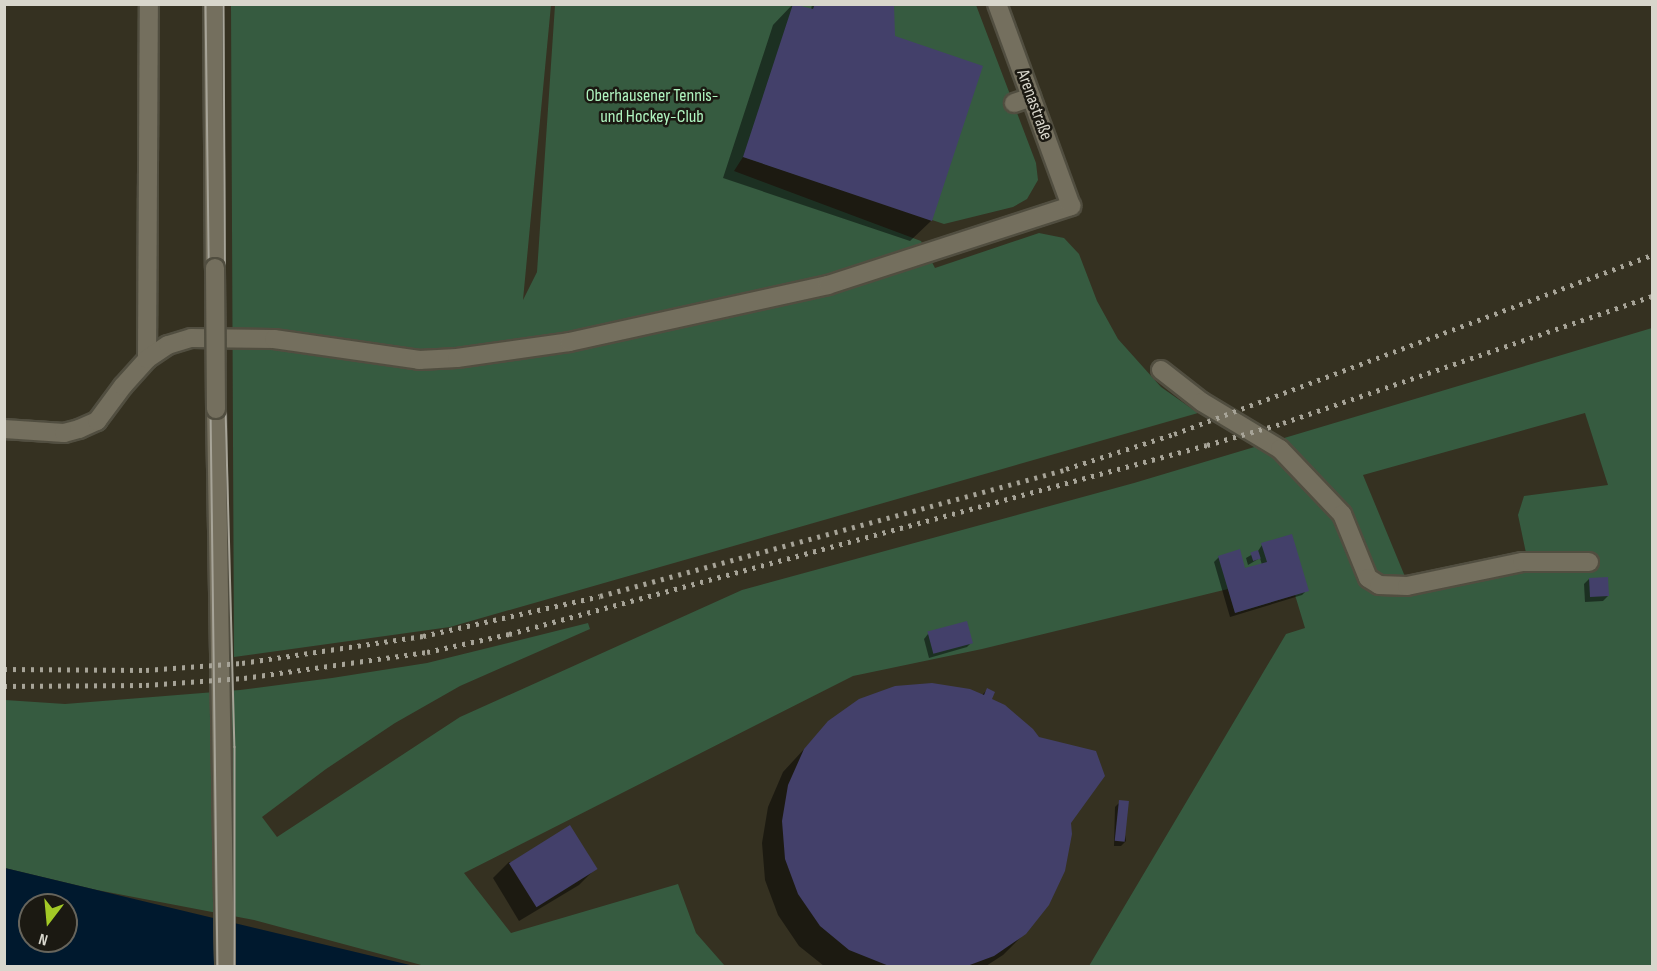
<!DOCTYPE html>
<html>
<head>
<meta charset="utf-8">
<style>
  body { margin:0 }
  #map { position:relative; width:1657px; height:971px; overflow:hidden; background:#353121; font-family:"Sofia Sans Condensed",sans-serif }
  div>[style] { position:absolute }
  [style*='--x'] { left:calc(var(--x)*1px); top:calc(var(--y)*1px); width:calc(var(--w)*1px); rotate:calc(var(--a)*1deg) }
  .green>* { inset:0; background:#365b40 }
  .water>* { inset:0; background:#00192e }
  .shadow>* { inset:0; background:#0007 }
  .building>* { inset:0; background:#43406a; transform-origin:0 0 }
  .roads { filter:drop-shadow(2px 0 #514e40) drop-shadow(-2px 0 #514e40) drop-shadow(0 2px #514e40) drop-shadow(0 -2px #514e40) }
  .minor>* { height:18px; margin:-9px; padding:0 9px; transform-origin:9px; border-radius:9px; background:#746f5e }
  .tram>* { height:1.5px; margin:-0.75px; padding:0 0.75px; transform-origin:0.75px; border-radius:0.75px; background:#a7a498 }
  .rail>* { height:4.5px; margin-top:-2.25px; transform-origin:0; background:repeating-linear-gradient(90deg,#a7a498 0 3px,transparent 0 9px) }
  .bridges { filter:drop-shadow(2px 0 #514e40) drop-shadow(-2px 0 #514e40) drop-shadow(0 2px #514e40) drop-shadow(0 -2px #514e40) }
  .minor-bridge>* { height:18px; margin:-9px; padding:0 9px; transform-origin:9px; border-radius:9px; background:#746f5e }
  span { translate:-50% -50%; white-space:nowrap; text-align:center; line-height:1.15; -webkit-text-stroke:5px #1b1912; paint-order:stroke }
  .park-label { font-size:18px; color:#b0f5c0 }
  .street-label { font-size:18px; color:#d8d6cc }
  .frame { position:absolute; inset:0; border:6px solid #d8d6cc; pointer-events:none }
  .north { position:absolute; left:18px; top:893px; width:60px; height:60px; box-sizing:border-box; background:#1b1912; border:2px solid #67655c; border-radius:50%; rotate:196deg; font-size:16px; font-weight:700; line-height:24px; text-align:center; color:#d8d6cc }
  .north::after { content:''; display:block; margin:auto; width:21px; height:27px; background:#a3c926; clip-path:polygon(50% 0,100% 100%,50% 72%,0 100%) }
</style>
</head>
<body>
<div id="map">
  <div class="green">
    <i style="clip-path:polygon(231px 5px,551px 5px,523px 300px,537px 272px,555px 5px,976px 5px,1036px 163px,1038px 180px,1027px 199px,1013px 207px,944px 224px,743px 157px,734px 171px,921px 241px,935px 268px,1039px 233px,1064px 238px,1079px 254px,1097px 301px,1118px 339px,1161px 387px,1198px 413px,450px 627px,234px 657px)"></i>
    <i style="clip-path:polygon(evenodd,1652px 328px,1652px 966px,1089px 966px,1286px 634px,1305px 628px,1295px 595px,1235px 613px,1228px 589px,982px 649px,853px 676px,464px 873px,511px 933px,678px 884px,696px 933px,725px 966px,425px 966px,254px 920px,97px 890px,5px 868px,5px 700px,65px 704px,240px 690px,332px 678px,427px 663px,588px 623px,590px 629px,460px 686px,395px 723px,326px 769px,262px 817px,277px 837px,460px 717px,742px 590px,1134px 483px,1652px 328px,1585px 413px,1608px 485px,1524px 496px,1518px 515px,1526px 553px,1493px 558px,1406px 579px,1363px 475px,1585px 413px)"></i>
  </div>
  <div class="water">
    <i style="clip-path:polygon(evenodd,5px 868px,414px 966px,5px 966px,5px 868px,30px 905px,66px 905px,66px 941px,30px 941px,30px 905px)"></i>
  </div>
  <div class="shadow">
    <i style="clip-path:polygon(793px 4px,811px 10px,812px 4px,893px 4px,894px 35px,931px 221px,910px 241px,723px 178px,773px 25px)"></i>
    <i style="clip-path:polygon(1262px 545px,1307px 590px,1302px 595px,1230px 617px,1214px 562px,1219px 557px,1244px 570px,1262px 565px,1260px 558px,1248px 565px,1246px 558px,1258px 551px)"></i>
    <i style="clip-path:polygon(1589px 579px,1608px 596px,1603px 601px,1585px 602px,1584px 584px)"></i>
    <i style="clip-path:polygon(928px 634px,972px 642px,967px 647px,929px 658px,924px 639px)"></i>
    <i style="clip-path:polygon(987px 690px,990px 699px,1069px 822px,1025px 933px,1003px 955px,986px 966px,824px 966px,799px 946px,778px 915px,765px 880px,762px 843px,768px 807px,783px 772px,829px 722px,981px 696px)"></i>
    <i style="clip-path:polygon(1120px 802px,1126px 841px,1121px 846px,1114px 846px,1115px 807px)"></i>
    <i style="clip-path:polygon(509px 862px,595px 869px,579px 885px,519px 921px,493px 878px)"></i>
  </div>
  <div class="building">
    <i style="clip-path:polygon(793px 4px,813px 9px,815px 4px,894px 4px,895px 36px,983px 66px,932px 221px,743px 157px)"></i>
    <i style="clip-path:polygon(1292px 534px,1309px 591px,1235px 613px,1218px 556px,1240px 549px,1245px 568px,1267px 562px,1261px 543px)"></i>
    <i style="left:1258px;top:550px;width:9px;height:8px;rotate:72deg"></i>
    <i style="left:1608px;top:577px;width:19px;height:19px;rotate:87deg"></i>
    <i style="left:967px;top:621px;width:23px;height:41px;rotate:75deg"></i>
    <i style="clip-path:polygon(932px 683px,970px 689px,984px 695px,987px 688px,995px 692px,992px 699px,1005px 705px,1033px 729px,1039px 737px,1096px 751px,1105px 776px,1071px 823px,1072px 834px,1065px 871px,1049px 905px,1026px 934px,994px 956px,967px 966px,889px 966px,849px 950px,820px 926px,798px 894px,785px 859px,782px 821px,788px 785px,804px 749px,828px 721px,859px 699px,895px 686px)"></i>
    <i style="left:1119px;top:800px;width:10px;height:41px;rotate:6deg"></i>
    <i style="left:570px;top:825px;width:52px;height:72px;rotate:58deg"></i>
  </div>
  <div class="roads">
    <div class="minor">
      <i style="--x:213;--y:4;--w:264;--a:89.6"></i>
      <i style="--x:1014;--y:103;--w:18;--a:-19"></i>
      <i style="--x:147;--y:359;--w:355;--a:-89.7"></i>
      <i style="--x:1161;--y:370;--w:52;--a:38"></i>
      <i style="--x:1202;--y:402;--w:91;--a:31.1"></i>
      <i style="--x:1280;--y:449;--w:90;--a:46.4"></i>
      <i style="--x:1342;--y:514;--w:69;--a:67.9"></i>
      <i style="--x:1368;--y:578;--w:13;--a:32"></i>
      <i style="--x:1379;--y:585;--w:28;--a:2"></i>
      <i style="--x:1407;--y:586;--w:117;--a:-11.8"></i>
      <i style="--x:1522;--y:562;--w:67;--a:0"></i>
      <i style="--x:216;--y:409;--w:557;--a:89.07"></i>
      <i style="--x:4;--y:429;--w:60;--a:3.8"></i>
      <i style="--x:64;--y:433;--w:16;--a:-15"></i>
      <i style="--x:79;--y:429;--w:20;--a:-24"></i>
      <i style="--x:97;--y:421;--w:44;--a:-53.4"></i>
      <i style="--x:123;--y:386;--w:36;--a:-48"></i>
      <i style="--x:147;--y:359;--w:25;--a:-34"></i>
      <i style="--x:168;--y:345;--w:24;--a:-17"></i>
      <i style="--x:191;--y:338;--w:83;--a:0.7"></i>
      <i style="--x:274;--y:339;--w:147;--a:8.2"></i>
      <i style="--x:419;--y:360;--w:38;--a:-3"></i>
      <i style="--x:457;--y:358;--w:113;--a:-8.1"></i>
      <i style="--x:569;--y:342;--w:265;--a:-12.4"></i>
      <i style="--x:828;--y:285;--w:256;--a:-18"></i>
      <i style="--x:1071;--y:206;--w:215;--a:-110.1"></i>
    </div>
  </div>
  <div class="tram">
    <i style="--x:206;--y:4;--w:962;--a:89.29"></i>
    <i style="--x:224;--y:4;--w:404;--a:89.7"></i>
    <i style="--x:226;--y:408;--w:339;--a:88.5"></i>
    <i style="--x:235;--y:747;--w:219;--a:90"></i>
  </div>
  <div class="rail">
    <i style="--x:4;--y:669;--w:142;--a:0.4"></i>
    <i style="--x:146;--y:670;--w:96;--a:-4.2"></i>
    <i style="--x:242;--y:663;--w:183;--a:-8.5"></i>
    <i style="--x:423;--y:636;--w:181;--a:-12.7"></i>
    <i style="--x:600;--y:596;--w:483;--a:-15.2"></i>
    <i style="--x:1066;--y:469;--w:114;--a:-18"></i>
    <i style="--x:1174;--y:434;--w:510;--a:-20.53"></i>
    <i style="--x:4;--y:686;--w:142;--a:-0.4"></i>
    <i style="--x:146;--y:685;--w:98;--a:-4.1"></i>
    <i style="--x:244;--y:678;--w:185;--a:-8.1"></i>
    <i style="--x:427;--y:652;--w:84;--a:-12.4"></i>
    <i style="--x:509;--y:634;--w:723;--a:-15.15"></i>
    <i style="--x:1207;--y:445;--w:79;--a:-16.1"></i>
    <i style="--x:1283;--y:423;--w:390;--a:-19"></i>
  </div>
  <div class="bridges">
    <div class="minor-bridge">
      <i style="--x:215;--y:268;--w:141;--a:89.6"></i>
    </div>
  </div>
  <div class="park-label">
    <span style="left:652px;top:107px">Oberhausener Tennis-<br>und Hockey-Club</span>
  </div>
  <div class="street-label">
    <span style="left:1034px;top:105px;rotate:70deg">Arenastraße</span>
  </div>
  <div class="frame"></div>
  <div class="north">N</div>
</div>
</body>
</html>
